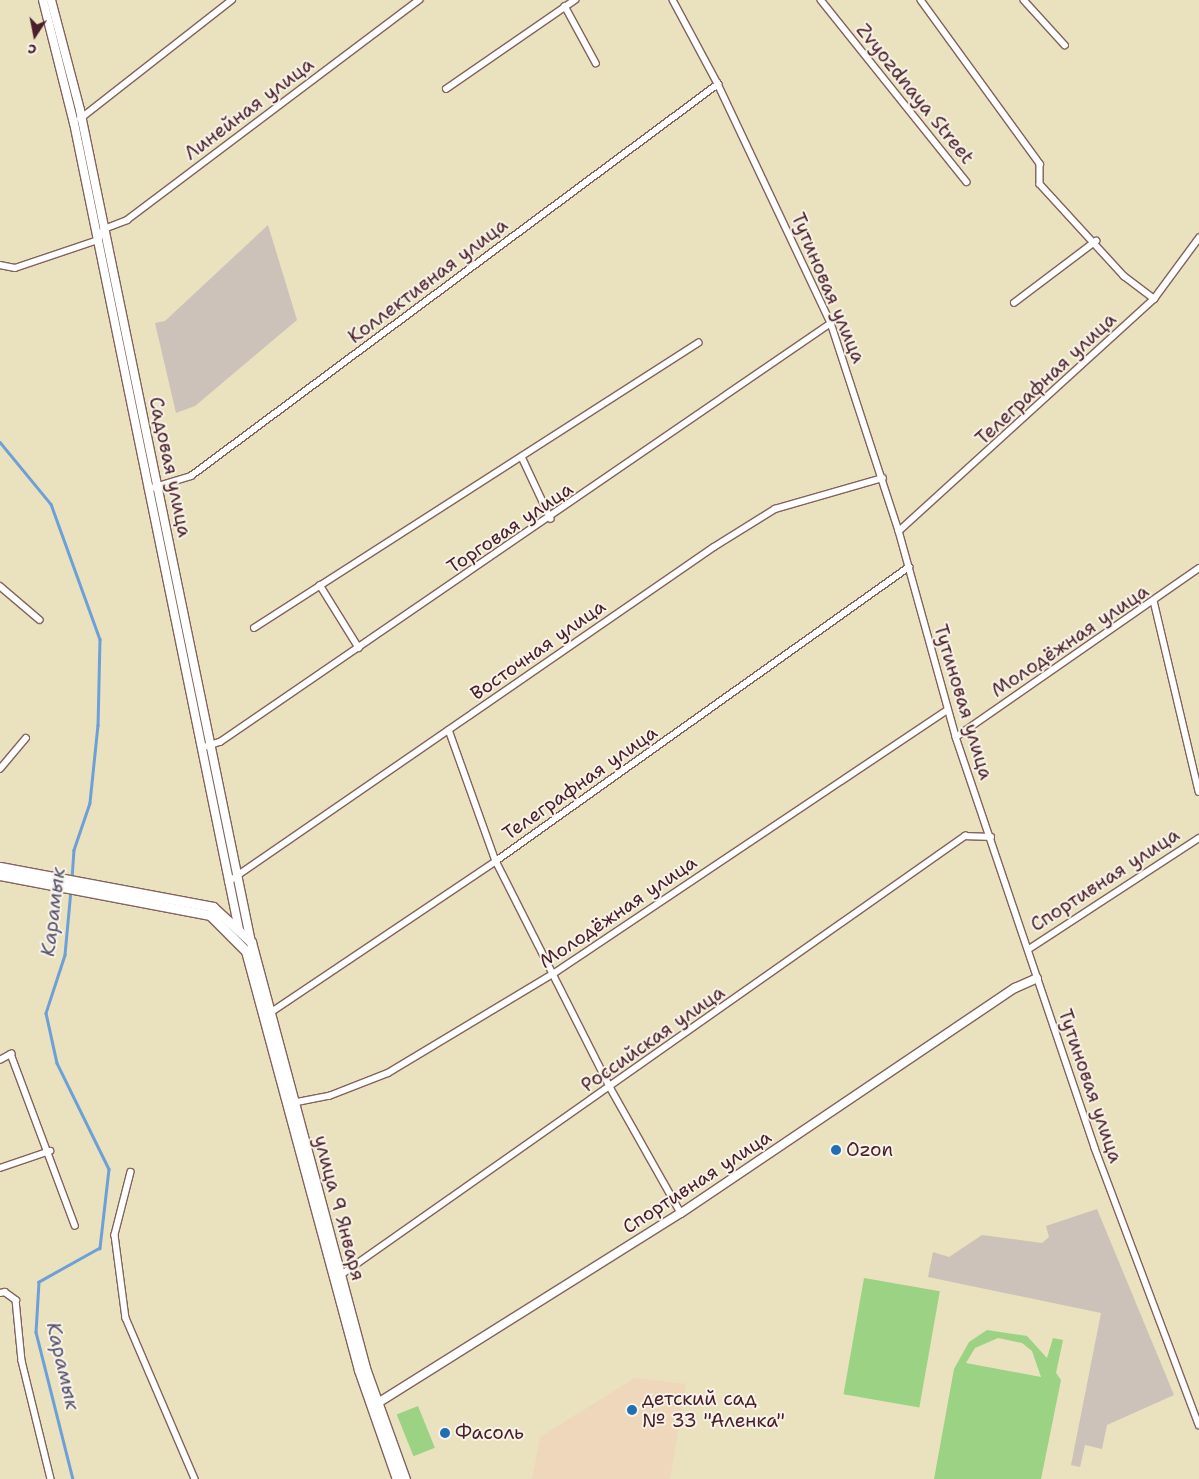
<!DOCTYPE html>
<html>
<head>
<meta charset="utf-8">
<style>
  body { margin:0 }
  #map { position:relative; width:1199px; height:1479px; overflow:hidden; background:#eae1bf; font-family:"Shantell Sans",sans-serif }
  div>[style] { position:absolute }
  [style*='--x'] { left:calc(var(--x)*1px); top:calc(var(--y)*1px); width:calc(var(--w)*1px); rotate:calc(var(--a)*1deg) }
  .built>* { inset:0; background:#eed7bb }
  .industrial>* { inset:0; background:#ccc2b9 }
  .green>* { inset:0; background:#9cd284; transform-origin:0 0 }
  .stream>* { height:2.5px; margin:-1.25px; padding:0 1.25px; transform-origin:1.25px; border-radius:1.25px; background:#6da0d8 }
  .roads { filter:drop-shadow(1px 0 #82635f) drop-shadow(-1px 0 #82635f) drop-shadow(0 1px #82635f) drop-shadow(0 -1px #82635f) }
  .minor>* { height:5.5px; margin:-2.75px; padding:0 2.75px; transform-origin:2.75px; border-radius:2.75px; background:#fff }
  .tertiary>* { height:8px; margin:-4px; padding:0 4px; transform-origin:4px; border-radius:4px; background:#fff }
  .secondary>* { height:9px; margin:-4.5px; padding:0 4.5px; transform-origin:4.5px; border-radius:4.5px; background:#fff }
  .dots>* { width:14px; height:14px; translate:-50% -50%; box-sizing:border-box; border:2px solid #f7f3e8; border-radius:50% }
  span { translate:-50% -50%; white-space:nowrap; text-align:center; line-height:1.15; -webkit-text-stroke:4px #f7f3e8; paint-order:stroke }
  .street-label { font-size:19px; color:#4a1f2b }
  .poi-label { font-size:19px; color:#4a1f2b }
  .left { translate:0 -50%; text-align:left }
  .water-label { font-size:20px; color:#585370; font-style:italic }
  .north { position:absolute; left:10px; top:10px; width:50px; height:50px; -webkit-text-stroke:4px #f7f3e8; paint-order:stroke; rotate:191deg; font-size:14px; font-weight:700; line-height:20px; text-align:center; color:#4a1f2b }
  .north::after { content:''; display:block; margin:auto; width:18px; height:22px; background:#4a1f2b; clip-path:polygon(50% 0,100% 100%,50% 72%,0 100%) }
</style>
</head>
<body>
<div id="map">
  <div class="built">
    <i style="clip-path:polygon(635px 1378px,686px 1384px,670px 1479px,532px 1479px,540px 1437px)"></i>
  </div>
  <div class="industrial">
    <i style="clip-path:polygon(268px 225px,297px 320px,195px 406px,176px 413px,155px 323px,165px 321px)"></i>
    <i style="clip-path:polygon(1097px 1209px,1174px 1395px,1107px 1425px,1102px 1449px,1085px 1445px,1080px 1467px,1071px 1465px,1101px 1313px,928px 1277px,933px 1252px,949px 1257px,982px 1235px,1042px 1243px,1049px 1237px,1046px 1226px)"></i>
  </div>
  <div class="green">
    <i style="left:864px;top:1278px;width:77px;height:118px;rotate:10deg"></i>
    <i style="clip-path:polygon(evenodd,987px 1330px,1027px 1336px,1047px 1358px,1053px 1338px,1063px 1340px,1056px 1373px,1061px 1380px,1041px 1479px,934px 1479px,954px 1369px,969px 1342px,987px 1330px,998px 1338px,1022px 1343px,1032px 1351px,1041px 1377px,966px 1363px,975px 1348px,998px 1338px)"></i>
    <i style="left:418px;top:1406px;width:45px;height:23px;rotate:68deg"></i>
  </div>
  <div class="stream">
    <i style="--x:0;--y:442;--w:80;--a:50.6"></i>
    <i style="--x:51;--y:504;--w:144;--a:70.1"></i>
    <i style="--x:100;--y:639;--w:86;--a:91.3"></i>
    <i style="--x:98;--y:725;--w:78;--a:95.9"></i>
    <i style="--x:90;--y:803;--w:50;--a:108.8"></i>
    <i style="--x:74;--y:850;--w:27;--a:94"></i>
    <i style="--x:71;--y:890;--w:65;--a:95.3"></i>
    <i style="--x:65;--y:955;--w:61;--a:108.1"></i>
    <i style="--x:46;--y:1013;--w:51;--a:77.6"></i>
    <i style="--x:57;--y:1063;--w:118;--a:63.9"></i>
    <i style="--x:109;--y:1169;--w:80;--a:96.5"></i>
    <i style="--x:100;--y:1248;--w:70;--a:150.9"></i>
    <i style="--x:39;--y:1282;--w:50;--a:93.4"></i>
    <i style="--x:36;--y:1332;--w:152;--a:75.9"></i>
  </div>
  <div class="roads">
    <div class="minor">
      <i style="--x:673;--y:0;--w:95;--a:61.8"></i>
      <i style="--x:718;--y:84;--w:264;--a:64.7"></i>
      <i style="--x:831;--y:323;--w:219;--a:71.9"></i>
      <i style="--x:899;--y:531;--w:214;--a:74.5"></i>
      <i style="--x:956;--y:737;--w:434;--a:71.3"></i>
      <i style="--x:1095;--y:1148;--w:296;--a:69.4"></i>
      <i style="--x:821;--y:0;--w:233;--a:51.3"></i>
      <i style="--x:921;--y:0;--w:203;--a:54"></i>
      <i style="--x:1040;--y:164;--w:20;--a:90"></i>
      <i style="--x:1040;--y:184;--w:125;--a:47.6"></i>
      <i style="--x:1124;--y:276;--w:38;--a:37"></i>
      <i style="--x:1024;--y:0;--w:61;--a:47.7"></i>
      <i style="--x:565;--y:6;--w:65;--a:61.5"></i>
      <i style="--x:446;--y:89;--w:157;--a:-34.6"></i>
      <i style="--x:80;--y:119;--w:193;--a:-38.1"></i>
      <i style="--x:0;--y:265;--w:15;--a:11"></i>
      <i style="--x:15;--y:268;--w:88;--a:-18.6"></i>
      <i style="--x:98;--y:240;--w:13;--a:-61"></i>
      <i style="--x:104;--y:229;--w:25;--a:-21"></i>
      <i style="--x:127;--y:220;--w:366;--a:-37"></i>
      <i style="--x:1014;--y:303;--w:103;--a:-37.1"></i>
      <i style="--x:522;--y:457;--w:68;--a:64.9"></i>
      <i style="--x:148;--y:489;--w:45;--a:-16.8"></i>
      <i style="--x:191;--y:476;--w:657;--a:-36.64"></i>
      <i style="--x:899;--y:531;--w:345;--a:-42.3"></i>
      <i style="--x:1154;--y:299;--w:76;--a:-53.6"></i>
      <i style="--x:320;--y:585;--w:74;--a:58.2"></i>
      <i style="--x:0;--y:586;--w:52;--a:40.4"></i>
      <i style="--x:1154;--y:601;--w:196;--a:76.7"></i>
      <i style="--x:254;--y:628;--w:528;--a:-32.7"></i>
      <i style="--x:449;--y:730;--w:139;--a:70.3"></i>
      <i style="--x:496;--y:861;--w:253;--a:63.2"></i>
      <i style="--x:610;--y:1087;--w:145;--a:60.6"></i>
      <i style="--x:956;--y:737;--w:296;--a:-34.8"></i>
      <i style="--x:201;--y:748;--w:20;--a:-18"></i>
      <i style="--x:220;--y:742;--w:741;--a:-34.44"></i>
      <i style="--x:0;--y:769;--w:40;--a:-50"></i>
      <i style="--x:228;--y:882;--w:590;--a:-34.58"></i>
      <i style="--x:714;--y:547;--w:72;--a:-31.9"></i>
      <i style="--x:775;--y:509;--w:112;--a:-16"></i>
      <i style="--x:1029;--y:949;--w:203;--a:-33.1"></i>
      <i style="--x:267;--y:1015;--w:276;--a:-33.9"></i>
      <i style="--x:496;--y:861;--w:507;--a:-35.45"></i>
      <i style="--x:0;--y:1060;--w:13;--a:-29"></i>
      <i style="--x:11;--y:1054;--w:183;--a:69.5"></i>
      <i style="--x:292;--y:1103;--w:38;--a:-11"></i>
      <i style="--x:329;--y:1096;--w:63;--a:-21.3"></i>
      <i style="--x:388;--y:1073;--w:192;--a:-31"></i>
      <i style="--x:553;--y:974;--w:475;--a:-33.8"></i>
      <i style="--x:0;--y:1168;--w:53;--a:-18.8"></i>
      <i style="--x:131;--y:1172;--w:65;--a:104.3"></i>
      <i style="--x:115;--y:1235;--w:84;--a:82.5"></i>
      <i style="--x:126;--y:1318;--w:175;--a:66.8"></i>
      <i style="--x:338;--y:1277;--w:767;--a:-35.12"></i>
      <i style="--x:965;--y:836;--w:26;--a:2"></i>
      <i style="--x:0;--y:1293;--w:5;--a:-11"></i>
      <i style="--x:5;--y:1292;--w:14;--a:36"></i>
      <i style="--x:16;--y:1300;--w:61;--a:84.4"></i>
      <i style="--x:22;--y:1361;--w:122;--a:76.2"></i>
    </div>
    <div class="tertiary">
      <i style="--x:43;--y:0;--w:127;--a:75.9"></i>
      <i style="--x:74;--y:123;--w:824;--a:78.44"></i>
      <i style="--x:51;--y:0;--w:114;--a:75.2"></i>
      <i style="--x:80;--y:110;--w:849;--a:78.39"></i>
      <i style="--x:373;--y:1406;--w:363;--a:-32.1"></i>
      <i style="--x:681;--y:1213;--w:403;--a:-34"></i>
      <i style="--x:1015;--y:988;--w:24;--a:-24"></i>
    </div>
    <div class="secondary">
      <i style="--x:0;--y:867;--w:217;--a:10.6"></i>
      <i style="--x:213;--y:907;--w:52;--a:42.6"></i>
      <i style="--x:251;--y:942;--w:441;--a:75"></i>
      <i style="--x:365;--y:1368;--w:118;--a:70.2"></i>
      <i style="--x:0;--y:875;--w:214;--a:10.8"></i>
      <i style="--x:210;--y:915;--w:51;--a:45"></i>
      <i style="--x:246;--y:951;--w:434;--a:74.9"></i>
      <i style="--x:359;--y:1370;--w:115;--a:70.8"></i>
    </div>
  </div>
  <div class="dots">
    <i style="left:836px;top:1150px;background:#1f6fb2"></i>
    <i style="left:632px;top:1410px;background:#1f6fb2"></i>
    <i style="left:445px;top:1433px;background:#1f6fb2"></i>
  </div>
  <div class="street-label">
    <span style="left:915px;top:94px;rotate:51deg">Zvyozdnaya Street</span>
    <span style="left:249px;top:109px;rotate:-37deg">Линейная улица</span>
    <span style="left:428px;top:281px;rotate:-37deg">Коллективная улица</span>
    <span style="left:828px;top:288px;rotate:67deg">Тутиновая улица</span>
    <span style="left:1046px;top:379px;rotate:-43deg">Телеграфная улица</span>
    <span style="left:170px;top:467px;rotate:78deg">Садовая улица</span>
    <span style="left:510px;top:528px;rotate:-34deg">Торговая улица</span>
    <span style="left:1070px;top:641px;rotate:-34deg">Молодёжная улица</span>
    <span style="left:538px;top:650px;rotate:-35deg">Восточная улица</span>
    <span style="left:963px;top:702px;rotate:73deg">Тутиновая улица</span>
    <span style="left:580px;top:783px;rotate:-35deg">Телеграфная улица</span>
    <span style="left:1105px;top:880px;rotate:-33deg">Спортивная улица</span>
    <span style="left:618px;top:912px;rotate:-34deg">Молодёжная улица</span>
    <span style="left:653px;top:1039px;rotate:-35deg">Российская улица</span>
    <span style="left:1090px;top:1086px;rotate:71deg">Тутиновая улица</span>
    <span style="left:697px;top:1182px;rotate:-33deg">Спортивная улица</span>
    <span style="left:339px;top:1208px;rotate:75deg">улица 9 Января</span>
  </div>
  <div class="poi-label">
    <span class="left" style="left:846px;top:1150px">Ozon</span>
    <span class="left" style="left:642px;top:1410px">детский сад<br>№ 33 "Аленка"</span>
    <span class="left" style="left:455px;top:1433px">Фасоль</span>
  </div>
  <div class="water-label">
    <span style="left:53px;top:912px;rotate:-83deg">Карамык</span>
    <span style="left:63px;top:1366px;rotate:77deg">Карамык</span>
  </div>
  <div class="north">С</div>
</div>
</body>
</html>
